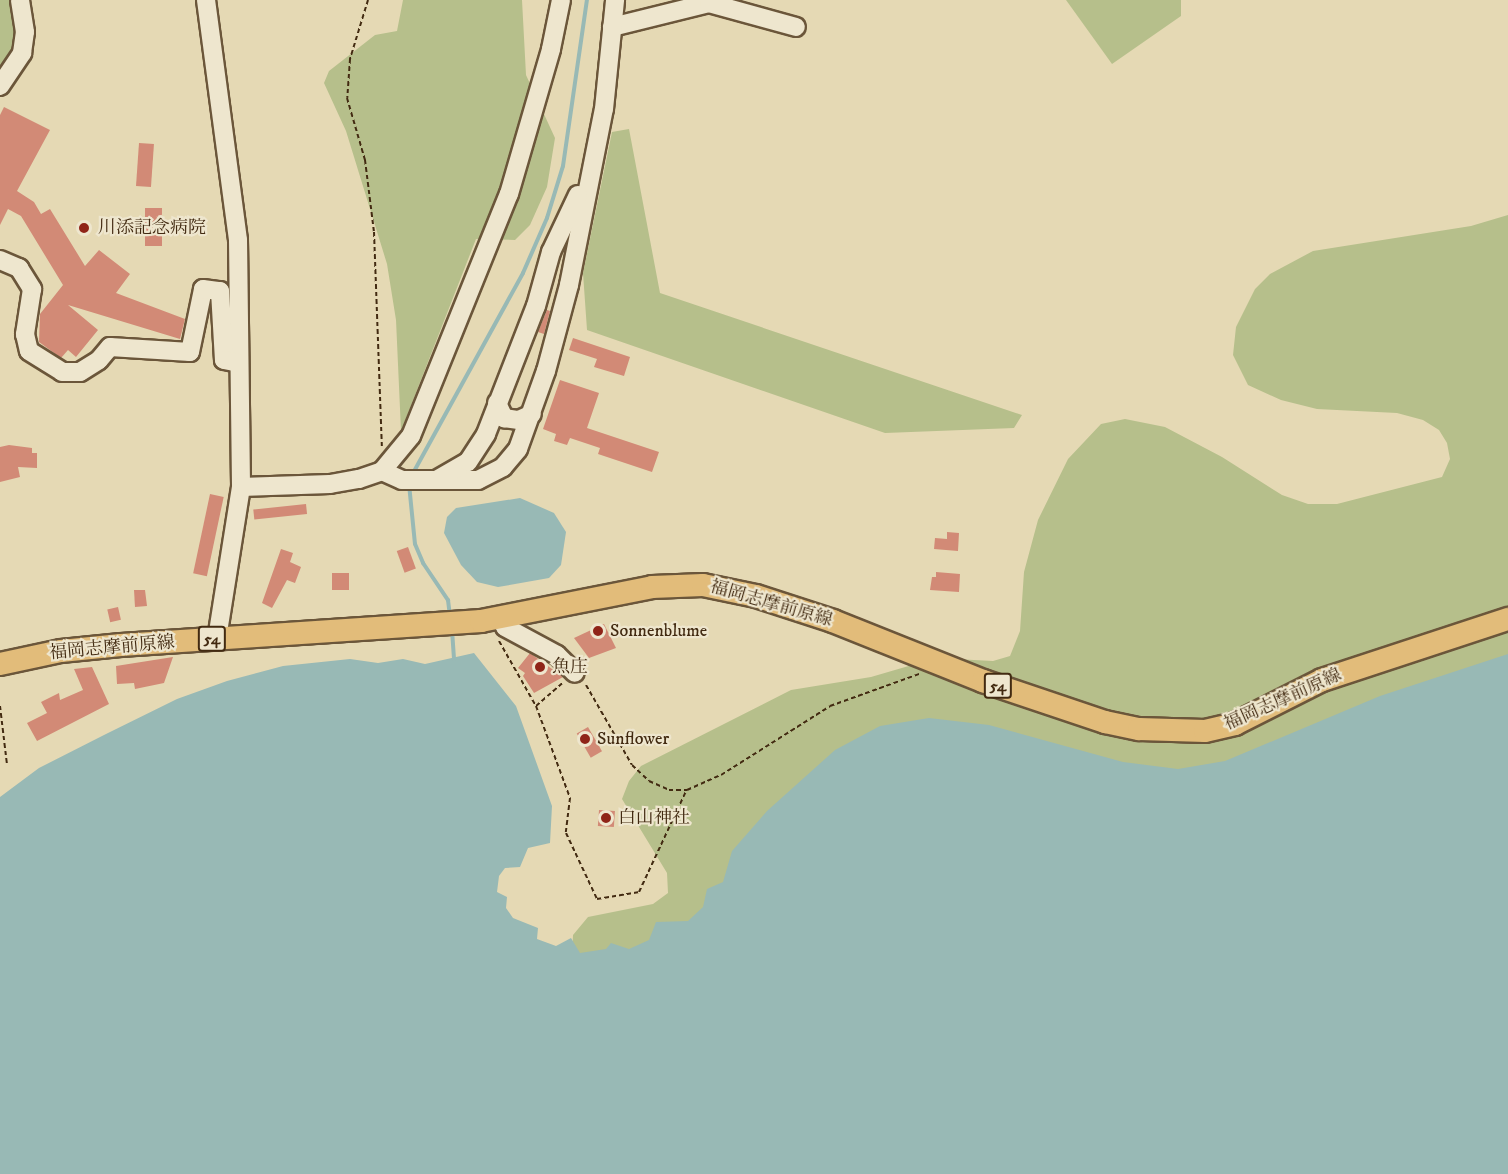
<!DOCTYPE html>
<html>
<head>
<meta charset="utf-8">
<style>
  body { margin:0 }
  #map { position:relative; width:1508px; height:1174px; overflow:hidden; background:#e5d9b4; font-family:"IM FELL DW Pica","Noto Serif JP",serif }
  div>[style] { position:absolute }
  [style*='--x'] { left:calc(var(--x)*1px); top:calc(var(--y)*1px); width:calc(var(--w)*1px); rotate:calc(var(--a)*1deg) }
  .green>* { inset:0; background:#b6bf8b }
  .water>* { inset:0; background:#98b9b5 }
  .stream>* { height:4px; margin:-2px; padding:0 2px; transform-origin:2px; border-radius:2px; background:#98b9b5 }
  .building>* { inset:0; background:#d28a76; transform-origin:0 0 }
  .path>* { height:2px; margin-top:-1px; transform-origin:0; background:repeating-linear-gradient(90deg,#422a11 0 4.5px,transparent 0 7.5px) }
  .roads { filter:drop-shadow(2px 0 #6b563a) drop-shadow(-2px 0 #6b563a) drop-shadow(0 2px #6b563a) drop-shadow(0 -2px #6b563a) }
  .minor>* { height:18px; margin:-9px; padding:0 9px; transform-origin:9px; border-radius:9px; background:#eee6ce }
  .major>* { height:22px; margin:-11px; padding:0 11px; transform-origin:11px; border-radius:11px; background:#e2bc7a }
  .dots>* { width:16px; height:16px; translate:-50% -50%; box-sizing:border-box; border:3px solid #eee6ce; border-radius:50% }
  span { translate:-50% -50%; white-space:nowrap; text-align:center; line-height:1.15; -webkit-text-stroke:4.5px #eee6ce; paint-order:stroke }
  .shield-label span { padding:2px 4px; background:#eee6ce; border:2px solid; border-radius:4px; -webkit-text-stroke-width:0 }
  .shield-label { font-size:16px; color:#422a11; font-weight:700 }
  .poi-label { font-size:18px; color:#422a11 }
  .left { translate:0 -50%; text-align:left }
  .street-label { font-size:18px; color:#422a11 }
</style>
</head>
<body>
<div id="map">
  <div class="green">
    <i style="clip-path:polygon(0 0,27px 0,35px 30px,0 79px)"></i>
    <i style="clip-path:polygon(403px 0,522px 0,526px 75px,555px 138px,547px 187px,530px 225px,515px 240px,476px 239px,401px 431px,396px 320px,387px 264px,346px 131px,324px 83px,329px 71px,375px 35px,397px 31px)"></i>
    <i style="clip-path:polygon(1066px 0,1181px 0,1181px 16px,1112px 64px)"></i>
    <i style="clip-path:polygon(629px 129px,660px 293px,1022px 415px,1014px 428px,885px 433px,587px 330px,583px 273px,612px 132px)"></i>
    <i style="clip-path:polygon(1508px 215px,1508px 720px,760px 952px,572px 955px,573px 935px,588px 917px,653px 904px,668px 893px,667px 873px,622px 799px,629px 781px,641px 766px,791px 690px,871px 677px,936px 658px,993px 661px,1010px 656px,1020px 631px,1024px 572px,1038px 520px,1068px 459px,1101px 424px,1125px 419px,1165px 427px,1222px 457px,1282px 495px,1308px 504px,1337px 504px,1442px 477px,1450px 459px,1447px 443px,1439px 430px,1423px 420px,1397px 413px,1317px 409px,1281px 400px,1248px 385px,1233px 355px,1236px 327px,1255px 289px,1270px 274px,1313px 251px,1471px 226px)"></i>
  </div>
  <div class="water">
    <i style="clip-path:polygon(520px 498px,554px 513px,566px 532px,561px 565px,549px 578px,498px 587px,477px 582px,461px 565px,444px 533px,447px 517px,456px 508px)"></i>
    <i style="clip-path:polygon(474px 653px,516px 706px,552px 806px,550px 843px,528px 848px,520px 867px,505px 868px,499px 876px,497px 892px,507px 897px,506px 908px,513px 918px,538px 928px,537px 939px,556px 946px,571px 938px,580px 953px,606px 949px,611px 943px,629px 949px,649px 940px,656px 922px,688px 921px,703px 907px,707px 889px,723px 882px,732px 851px,767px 811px,835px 750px,880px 726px,929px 718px,989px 725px,1123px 762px,1178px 769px,1225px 761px,1380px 696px,1508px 654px,1508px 1174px,0 1174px,0 797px,39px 768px,106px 734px,177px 699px,227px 681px,283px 666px,350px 659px,378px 663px,403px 659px,425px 664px)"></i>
  </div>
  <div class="stream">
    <i style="--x:412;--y:475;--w:230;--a:-61.2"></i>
    <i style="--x:523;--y:273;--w:60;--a:-66.4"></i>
    <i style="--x:547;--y:218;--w:54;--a:-72.9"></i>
    <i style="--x:563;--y:166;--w:168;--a:-81.8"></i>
    <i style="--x:409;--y:484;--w:60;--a:84.3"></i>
    <i style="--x:415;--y:544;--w:21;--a:67"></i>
    <i style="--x:423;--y:563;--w:45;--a:56"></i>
    <i style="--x:448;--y:600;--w:17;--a:83"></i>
    <i style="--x:452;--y:630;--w:29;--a:86"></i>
  </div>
  <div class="building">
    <i style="clip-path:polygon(4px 107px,50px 130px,17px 191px,34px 202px,41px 214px,50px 209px,85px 266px,99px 250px,130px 274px,116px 293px,185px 319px,180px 339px,68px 305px,98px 330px,76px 357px,68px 350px,61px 358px,39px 342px,40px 314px,63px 285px,21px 216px,8px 209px,0 225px,0 115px)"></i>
    <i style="left:139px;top:143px;width:15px;height:43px;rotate:4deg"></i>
    <i style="left:145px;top:208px;width:17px;height:38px"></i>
    <i style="clip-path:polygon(547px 310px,550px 311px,544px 334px,538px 332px)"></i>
    <i style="clip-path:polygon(573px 338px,630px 357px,624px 376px,594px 367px,597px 359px,569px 350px)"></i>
    <i style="clip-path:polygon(560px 380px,599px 393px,587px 428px,659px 452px,652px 472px,598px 454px,600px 448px,570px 438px,567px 445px,554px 441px,556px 434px,543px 429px)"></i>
    <i style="clip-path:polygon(9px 445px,32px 448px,32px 453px,37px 453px,37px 468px,18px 467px,20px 477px,0 482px,0 447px)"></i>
    <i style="left:210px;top:494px;width:14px;height:81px;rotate:12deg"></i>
    <i style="left:306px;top:504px;width:10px;height:53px;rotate:84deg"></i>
    <i style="clip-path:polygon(947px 532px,959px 533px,958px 551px,934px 549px,935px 538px,947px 539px)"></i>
    <i style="left:408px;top:547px;width:23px;height:12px;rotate:70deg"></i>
    <i style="clip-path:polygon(281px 549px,293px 553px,290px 562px,301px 567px,295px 583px,287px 580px,272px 608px,262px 603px)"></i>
    <i style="clip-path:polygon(936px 572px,960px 574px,959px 592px,930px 590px,932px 577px,936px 577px)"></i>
    <i style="left:332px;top:573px;width:17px;height:17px"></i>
    <i style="clip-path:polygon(134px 590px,145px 590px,147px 606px,135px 607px)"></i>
    <i style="left:118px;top:607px;width:13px;height:11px;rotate:77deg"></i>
    <i style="clip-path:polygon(604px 624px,616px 648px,589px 658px,574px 638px)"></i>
    <i style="clip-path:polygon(530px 653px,563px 677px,534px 693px,523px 676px,525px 673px,518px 668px)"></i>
    <i style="clip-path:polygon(173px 657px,164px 683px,135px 689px,134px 683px,117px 684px,116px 666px)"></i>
    <i style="clip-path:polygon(92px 667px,109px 704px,37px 741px,27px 723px,47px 713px,41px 702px,59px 693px,60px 700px,83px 690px,74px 669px)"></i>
    <i style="left:588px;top:727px;width:28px;height:13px;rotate:60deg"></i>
    <i style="left:599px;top:810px;width:16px;height:16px;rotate:4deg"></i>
  </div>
  <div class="path">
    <i style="--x:368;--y:0;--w:62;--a:107"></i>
    <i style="--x:350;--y:59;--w:39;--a:94"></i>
    <i style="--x:347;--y:98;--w:65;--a:73.8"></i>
    <i style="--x:365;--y:160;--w:73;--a:82.9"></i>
    <i style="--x:374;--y:232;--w:215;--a:87.9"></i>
    <i style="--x:499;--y:641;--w:75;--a:60.4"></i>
    <i style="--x:536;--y:706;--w:98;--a:69.7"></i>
    <i style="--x:570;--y:798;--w:35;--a:97"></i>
    <i style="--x:566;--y:833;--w:73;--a:64.8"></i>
    <i style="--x:597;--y:899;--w:43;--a:-9.5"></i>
    <i style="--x:639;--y:892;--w:111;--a:-65"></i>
    <i style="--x:586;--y:685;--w:92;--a:60.1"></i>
    <i style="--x:632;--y:765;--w:23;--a:43"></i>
    <i style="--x:649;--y:781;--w:22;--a:24"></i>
    <i style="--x:669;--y:790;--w:18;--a:0"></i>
    <i style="--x:687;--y:790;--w:37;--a:-24"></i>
    <i style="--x:721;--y:775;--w:129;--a:-32.3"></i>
    <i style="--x:830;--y:706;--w:95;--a:-19.8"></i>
    <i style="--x:0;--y:706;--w:59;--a:83.2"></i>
    <i style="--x:536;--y:706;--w:37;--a:-41"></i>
  </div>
  <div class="roads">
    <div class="minor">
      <i style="--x:206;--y:0;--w:242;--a:82.4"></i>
      <i style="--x:238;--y:240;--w:247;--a:89.3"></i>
      <i style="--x:241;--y:487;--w:154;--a:99"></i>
      <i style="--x:612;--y:27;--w:100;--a:-13.9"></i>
      <i style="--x:709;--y:3;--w:90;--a:15.4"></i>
      <i style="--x:0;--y:86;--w:40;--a:-56"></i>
      <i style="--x:22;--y:53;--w:21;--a:-82"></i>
      <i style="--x:25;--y:32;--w:32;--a:-99"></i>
      <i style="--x:0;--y:260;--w:21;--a:23"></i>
      <i style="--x:19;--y:268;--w:25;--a:58"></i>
      <i style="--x:32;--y:289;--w:46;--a:98.8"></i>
      <i style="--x:25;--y:334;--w:17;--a:77"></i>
      <i style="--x:29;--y:351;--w:39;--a:32"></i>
      <i style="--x:62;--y:372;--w:18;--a:0"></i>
      <i style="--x:80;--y:372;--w:22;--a:-32"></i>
      <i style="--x:99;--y:360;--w:17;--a:-50"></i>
      <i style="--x:110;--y:347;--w:80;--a:3.6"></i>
      <i style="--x:190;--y:352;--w:64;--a:-78.3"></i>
      <i style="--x:203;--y:289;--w:17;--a:7"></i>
      <i style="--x:220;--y:291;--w:69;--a:86.7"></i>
      <i style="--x:224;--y:360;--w:15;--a:11"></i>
      <i style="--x:497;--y:403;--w:17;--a:65"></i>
      <i style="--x:504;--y:418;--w:15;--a:8"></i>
      <i style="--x:519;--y:420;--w:14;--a:-25"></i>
      <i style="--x:382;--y:471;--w:22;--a:24"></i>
      <i style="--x:402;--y:480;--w:76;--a:0"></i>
      <i style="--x:478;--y:480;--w:28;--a:-27"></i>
      <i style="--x:503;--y:467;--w:23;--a:-50"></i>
      <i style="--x:518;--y:449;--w:83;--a:-70.3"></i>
      <i style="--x:546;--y:371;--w:89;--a:-75"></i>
      <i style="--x:569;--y:285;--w:179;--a:-78.8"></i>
      <i style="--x:604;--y:109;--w:110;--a:-84.2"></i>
      <i style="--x:438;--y:479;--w:34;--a:-30"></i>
      <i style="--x:468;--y:462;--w:33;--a:-57"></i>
      <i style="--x:486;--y:434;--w:137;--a:-68.7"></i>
      <i style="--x:536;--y:306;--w:56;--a:-74.5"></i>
      <i style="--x:551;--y:252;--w:63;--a:-64.7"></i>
      <i style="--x:241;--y:487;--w:89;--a:-1.9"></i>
      <i style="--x:330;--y:484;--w:29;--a:-10"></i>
      <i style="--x:359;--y:479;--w:24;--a:-19"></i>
      <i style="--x:382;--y:471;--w:45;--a:-50.4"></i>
      <i style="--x:411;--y:436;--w:261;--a:-68"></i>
      <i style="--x:509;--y:194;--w:151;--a:-73.8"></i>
      <i style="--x:551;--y:49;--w:50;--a:-78.5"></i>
      <i style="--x:502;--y:617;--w:10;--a:73"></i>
      <i style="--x:505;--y:627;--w:59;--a:28.3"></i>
      <i style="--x:557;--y:655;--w:25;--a:45"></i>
    </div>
    <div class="major">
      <i style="--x:0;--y:664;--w:62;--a:-12"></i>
      <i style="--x:61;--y:651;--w:60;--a:-5.7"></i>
      <i style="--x:121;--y:645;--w:361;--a:-3.8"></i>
      <i style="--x:481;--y:621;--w:174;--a:-11.2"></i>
      <i style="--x:652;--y:587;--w:51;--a:-2.2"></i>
      <i style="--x:703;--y:585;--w:54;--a:11.7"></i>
      <i style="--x:756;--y:596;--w:81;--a:18"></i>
      <i style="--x:833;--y:621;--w:162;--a:21.8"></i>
      <i style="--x:983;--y:681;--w:129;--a:18.6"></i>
      <i style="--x:1105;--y:722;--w:35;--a:12"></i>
      <i style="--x:1139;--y:729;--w:66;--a:1.7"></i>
      <i style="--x:1205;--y:731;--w:31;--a:-13"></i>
      <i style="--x:1235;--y:724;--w:97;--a:-26.8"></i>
      <i style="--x:1322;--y:680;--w:196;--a:-18.2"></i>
    </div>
  </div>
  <div class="dots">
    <i style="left:84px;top:228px;background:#8f2418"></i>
    <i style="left:598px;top:631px;background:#8f2418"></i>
    <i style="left:540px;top:667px;background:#8f2418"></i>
    <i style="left:585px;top:739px;background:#8f2418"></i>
    <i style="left:606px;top:818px;background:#8f2418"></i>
  </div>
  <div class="shield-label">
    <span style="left:212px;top:639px">54</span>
    <span style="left:998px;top:686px">54</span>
  </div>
  <div class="poi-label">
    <span class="left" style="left:98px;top:228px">川添記念病院</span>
    <span class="left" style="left:610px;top:631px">Sonnenblume</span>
    <span class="left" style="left:552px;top:667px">魚庄</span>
    <span class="left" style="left:597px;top:739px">Sunflower</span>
    <span class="left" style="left:618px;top:818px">白山神社</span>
  </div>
  <div class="street-label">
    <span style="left:771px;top:604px;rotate:16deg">福岡志摩前原線</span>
    <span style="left:112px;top:648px;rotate:-5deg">福岡志摩前原線</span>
    <span style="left:1283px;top:700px;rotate:-24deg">福岡志摩前原線</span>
  </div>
</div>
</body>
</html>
